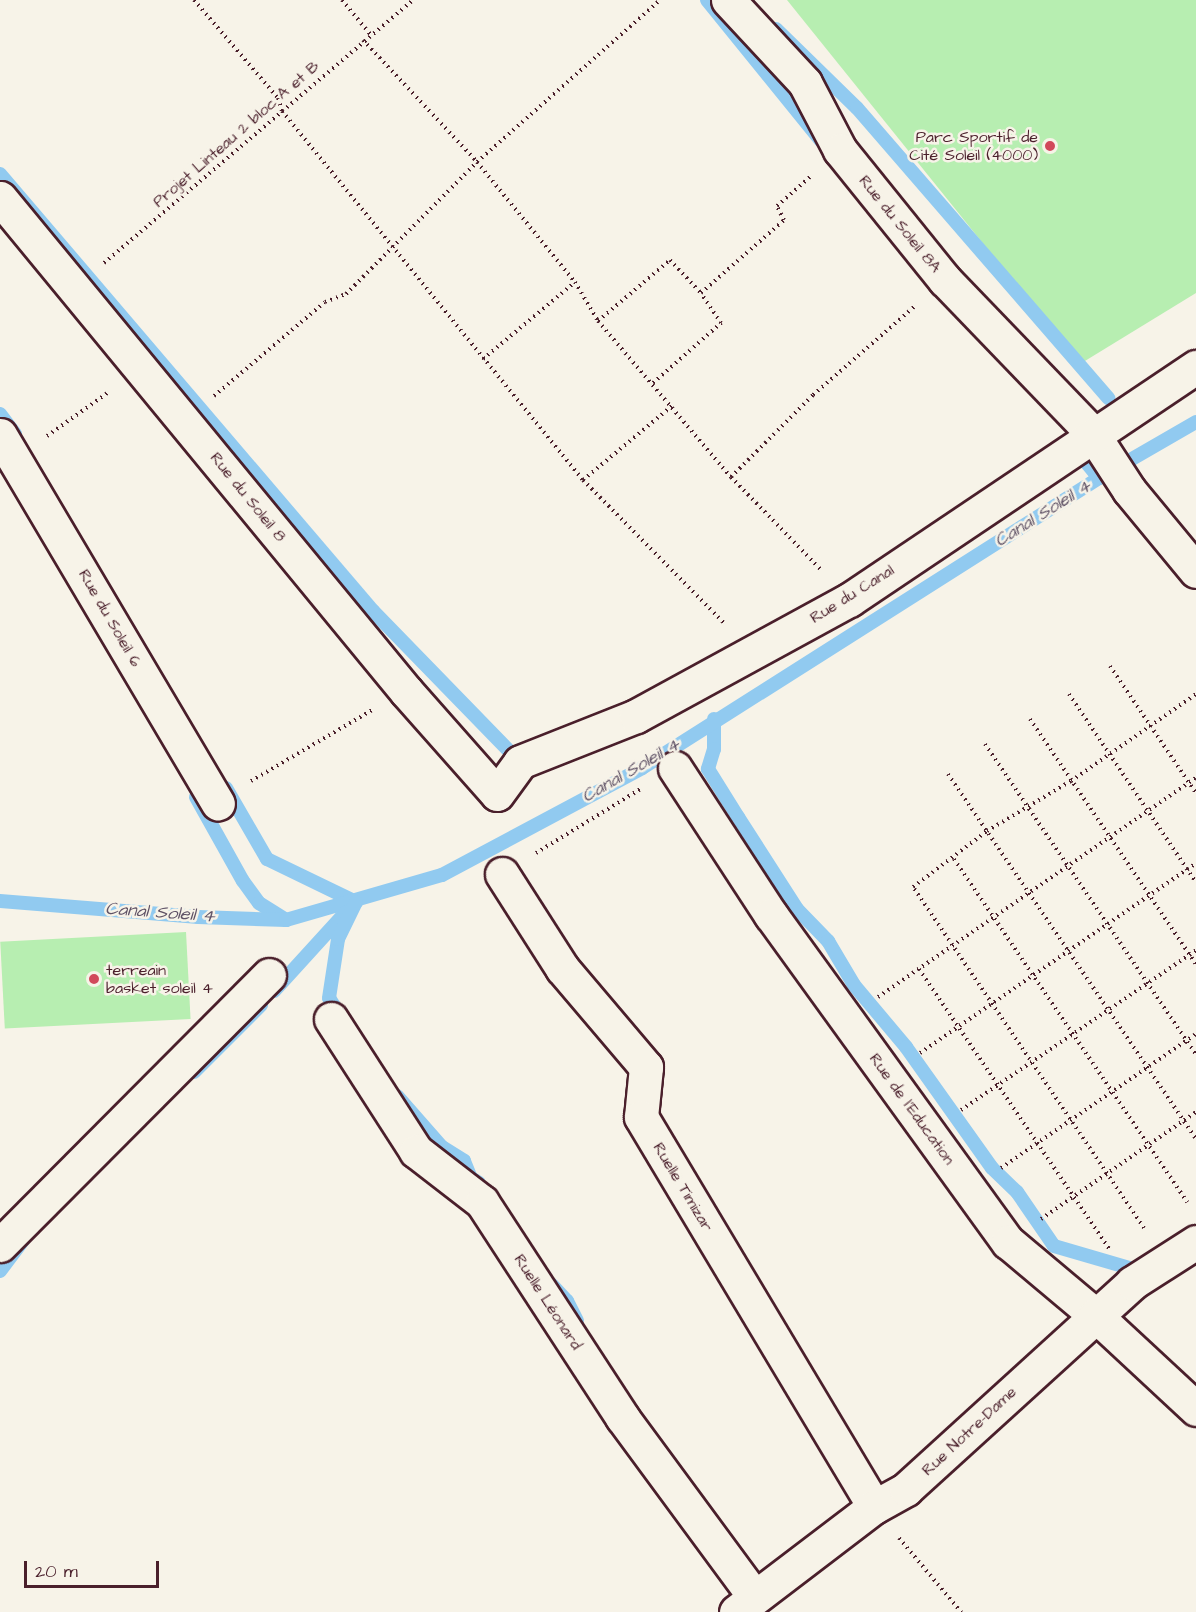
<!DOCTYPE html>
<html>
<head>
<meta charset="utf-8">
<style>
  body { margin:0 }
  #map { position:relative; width:1196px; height:1612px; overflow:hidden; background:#f7f3e8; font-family:"Architects Daughter",sans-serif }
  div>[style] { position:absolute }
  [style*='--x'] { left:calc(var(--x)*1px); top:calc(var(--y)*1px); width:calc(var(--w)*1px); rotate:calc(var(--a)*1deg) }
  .green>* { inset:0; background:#b7eeb1; transform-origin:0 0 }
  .stream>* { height:14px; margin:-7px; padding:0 7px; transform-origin:7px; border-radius:7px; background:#91caf0 }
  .path>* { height:4px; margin-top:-2px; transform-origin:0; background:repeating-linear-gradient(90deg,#4a1f2b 0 1.5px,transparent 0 6px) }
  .roads { filter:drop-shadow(2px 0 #4a1f2b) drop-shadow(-2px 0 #4a1f2b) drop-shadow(0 2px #4a1f2b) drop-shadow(0 -2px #4a1f2b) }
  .minor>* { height:33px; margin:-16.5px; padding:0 16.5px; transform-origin:16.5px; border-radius:16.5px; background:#f7f3e8 }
  .dots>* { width:16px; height:16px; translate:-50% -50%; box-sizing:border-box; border:3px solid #f7f3e8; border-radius:50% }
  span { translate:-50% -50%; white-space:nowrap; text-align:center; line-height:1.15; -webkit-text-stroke:5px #f7f3e8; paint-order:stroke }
  .street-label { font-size:16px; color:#4a1f2b }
  .poi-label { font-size:16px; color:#4a1f2b }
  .right { translate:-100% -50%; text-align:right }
  .left { translate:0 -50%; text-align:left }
  .water-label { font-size:18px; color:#5f5266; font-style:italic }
  .scale { position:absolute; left:24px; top:1561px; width:135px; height:27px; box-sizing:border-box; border:3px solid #4a1f2b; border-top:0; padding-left:8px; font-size:18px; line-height:21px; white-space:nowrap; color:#4a1f2b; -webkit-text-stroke:4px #f7f3e8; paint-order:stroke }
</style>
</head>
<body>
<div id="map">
  <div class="green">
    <i style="clip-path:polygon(787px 0,1196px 0,1196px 293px,1080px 364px)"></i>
    <i style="left:186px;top:932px;width:87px;height:186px;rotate:87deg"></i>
  </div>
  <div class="stream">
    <i style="--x:707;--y:0;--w:181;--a:51"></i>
    <i style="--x:776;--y:29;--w:113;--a:44.3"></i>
    <i style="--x:857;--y:108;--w:384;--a:49.1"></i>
    <i style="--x:0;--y:174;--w:575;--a:49.52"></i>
    <i style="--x:373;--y:611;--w:211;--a:45.8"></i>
    <i style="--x:0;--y:414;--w:25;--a:53"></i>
    <i style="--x:1082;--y:457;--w:27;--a:51"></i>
    <i style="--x:714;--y:719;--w:30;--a:90"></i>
    <i style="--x:714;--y:749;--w:21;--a:107"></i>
    <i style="--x:708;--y:769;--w:57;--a:58"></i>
    <i style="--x:738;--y:817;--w:109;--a:57.3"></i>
    <i style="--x:797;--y:909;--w:45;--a:45.9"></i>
    <i style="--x:828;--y:941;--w:51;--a:59.4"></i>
    <i style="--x:854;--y:985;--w:81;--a:50"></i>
    <i style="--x:906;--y:1047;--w:148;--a:54.6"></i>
    <i style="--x:992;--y:1168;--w:35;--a:44"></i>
    <i style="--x:1017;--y:1192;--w:65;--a:55.6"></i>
    <i style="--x:1054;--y:1246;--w:82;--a:16.2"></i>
    <i style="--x:1133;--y:1269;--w:11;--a:-10"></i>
    <i style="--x:226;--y:788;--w:82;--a:60"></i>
    <i style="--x:267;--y:859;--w:99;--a:25.8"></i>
    <i style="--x:196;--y:797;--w:96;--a:60.8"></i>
    <i style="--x:243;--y:881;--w:27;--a:54"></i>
    <i style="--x:259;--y:903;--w:32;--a:32"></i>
    <i style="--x:0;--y:901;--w:199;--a:4.6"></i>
    <i style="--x:198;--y:917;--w:88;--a:2"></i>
    <i style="--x:286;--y:920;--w:162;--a:-16.1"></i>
    <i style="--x:442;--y:875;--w:227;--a:-28.1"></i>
    <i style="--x:642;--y:768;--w:541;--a:-32.4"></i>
    <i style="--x:1099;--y:478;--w:112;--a:-30"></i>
    <i style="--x:274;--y:991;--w:107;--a:-47.7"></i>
    <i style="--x:341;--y:1017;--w:22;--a:-122"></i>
    <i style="--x:329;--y:998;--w:60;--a:-81.3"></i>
    <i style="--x:338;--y:939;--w:41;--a:-64.1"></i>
    <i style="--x:194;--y:1072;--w:95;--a:-45"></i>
    <i style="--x:397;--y:1096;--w:68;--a:48.6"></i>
    <i style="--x:442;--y:1147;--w:26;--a:32"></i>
    <i style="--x:464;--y:1161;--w:18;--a:68"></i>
    <i style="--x:471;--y:1178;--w:9;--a:32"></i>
    <i style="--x:0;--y:1271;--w:39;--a:-53"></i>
    <i style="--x:552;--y:1285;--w:22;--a:47"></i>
    <i style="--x:567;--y:1301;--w:22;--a:63"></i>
  </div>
  <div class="path">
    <i style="--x:194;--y:0;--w:129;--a:49.4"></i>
    <i style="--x:278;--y:98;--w:14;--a:73"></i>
    <i style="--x:282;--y:111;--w:476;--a:50.8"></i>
    <i style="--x:583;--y:480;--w:201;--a:45.4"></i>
    <i style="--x:342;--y:0;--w:45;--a:50.4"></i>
    <i style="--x:363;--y:40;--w:167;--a:46.9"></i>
    <i style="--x:477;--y:162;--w:155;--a:50.8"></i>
    <i style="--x:575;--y:282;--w:45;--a:59.5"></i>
    <i style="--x:598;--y:321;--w:205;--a:49.6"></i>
    <i style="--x:731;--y:477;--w:129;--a:45.9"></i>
    <i style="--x:104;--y:263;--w:406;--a:-40.4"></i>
    <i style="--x:598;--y:321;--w:94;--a:-40.3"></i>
    <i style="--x:670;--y:260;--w:45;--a:46.8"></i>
    <i style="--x:701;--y:293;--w:111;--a:-41.3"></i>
    <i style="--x:784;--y:220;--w:16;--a:-117"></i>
    <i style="--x:777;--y:206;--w:45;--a:-41.4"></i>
    <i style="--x:483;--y:359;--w:120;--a:-39.9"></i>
    <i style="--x:653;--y:383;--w:91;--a:-41.4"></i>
    <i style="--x:721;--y:323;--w:36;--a:-124"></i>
    <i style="--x:214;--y:396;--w:145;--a:-40.3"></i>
    <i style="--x:325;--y:302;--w:22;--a:-21"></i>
    <i style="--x:346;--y:294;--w:186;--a:-45.2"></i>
    <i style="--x:477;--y:162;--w:244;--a:-41.5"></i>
    <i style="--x:47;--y:436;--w:76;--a:-35.4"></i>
    <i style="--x:731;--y:477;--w:116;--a:-45"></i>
    <i style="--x:813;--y:395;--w:135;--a:-41.1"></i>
    <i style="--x:583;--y:480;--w:117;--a:-39.8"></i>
    <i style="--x:1110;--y:666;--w:153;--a:55.9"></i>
    <i style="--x:1069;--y:694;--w:227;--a:56"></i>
    <i style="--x:1030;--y:719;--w:296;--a:55.9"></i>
    <i style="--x:985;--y:744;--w:376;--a:55.8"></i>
    <i style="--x:948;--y:774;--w:441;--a:55.8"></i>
    <i style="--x:251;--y:781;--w:140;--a:-30.4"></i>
    <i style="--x:536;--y:853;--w:124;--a:-31.5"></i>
    <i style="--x:954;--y:859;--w:415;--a:55.8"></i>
    <i style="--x:919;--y:969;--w:340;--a:55.8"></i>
    <i style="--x:878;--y:997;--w:386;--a:-34.6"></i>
    <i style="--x:920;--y:1053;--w:335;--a:-34.5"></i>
    <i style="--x:961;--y:1110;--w:284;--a:-34.2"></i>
    <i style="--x:1001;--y:1168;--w:237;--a:-34.5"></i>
    <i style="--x:1041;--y:1219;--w:188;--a:-34.6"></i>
    <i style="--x:1144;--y:1228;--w:412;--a:-124.1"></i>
    <i style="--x:913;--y:887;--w:93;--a:-37.1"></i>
    <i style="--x:987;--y:831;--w:98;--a:-30.8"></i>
    <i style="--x:1071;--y:781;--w:152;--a:-34.8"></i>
    <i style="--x:899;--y:1538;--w:97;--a:50"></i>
  </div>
  <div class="roads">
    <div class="minor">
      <i style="--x:728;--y:0;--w:113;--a:47.1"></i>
      <i style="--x:805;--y:83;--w:76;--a:62.4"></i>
      <i style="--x:840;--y:150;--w:167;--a:51.1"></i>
      <i style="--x:945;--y:280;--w:212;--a:46.1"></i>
      <i style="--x:1092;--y:433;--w:68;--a:57"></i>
      <i style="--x:1129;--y:490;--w:105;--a:50.4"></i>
      <i style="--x:0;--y:198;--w:639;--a:50.53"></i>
      <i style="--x:406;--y:691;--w:137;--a:48.5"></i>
      <i style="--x:497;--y:794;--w:39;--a:-54"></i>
      <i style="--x:520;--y:762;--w:125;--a:-21.6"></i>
      <i style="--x:636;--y:716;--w:243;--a:-28.6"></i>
      <i style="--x:849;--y:600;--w:418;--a:-33.9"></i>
      <i style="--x:0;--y:435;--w:428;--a:59.4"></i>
      <i style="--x:675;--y:768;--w:176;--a:56.9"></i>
      <i style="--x:771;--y:915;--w:404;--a:54.1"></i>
      <i style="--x:1008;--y:1242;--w:114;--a:40"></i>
      <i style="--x:1095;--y:1315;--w:138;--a:42.9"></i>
      <i style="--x:502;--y:874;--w:112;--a:57.4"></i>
      <i style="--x:562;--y:968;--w:130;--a:49.7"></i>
      <i style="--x:646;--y:1067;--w:50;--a:95.7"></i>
      <i style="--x:641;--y:1117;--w:454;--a:59.1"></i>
      <i style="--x:331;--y:1019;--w:157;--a:57.2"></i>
      <i style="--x:416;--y:1151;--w:83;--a:37.7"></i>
      <i style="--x:482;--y:1202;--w:257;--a:56.9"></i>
      <i style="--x:622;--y:1417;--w:222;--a:53.6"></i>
      <i style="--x:0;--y:1245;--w:381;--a:-45.1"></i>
      <i style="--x:736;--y:1612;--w:173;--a:-37.3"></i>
      <i style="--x:874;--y:1507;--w:37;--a:-29"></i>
      <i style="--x:906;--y:1489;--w:306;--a:-42.3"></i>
      <i style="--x:1132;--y:1283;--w:76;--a:-32.6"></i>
    </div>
  </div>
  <div class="dots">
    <i style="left:1050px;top:146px;background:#d1495b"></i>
    <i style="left:94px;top:979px;background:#d1495b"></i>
  </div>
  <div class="street-label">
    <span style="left:236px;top:134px;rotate:-41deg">Projet Linteau 2 bloc A et B</span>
    <span style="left:900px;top:224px;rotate:51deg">Rue du Soleil 8A</span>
    <span style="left:248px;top:497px;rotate:51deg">Rue du Soleil 8</span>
    <span style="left:852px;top:594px;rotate:-32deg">Rue du Canal</span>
    <span style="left:110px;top:618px;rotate:60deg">Rue du Soleil 6</span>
    <span style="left:912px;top:1109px;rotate:54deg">Rue de l'Education</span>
    <span style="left:683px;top:1187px;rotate:59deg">Ruelle Timizar</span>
    <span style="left:548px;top:1302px;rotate:57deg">Ruelle Léonard</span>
    <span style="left:969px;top:1431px;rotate:-43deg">Rue Notre-Dame</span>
  </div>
  <div class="poi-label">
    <span class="right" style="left:1038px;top:146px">Parc Sportif de<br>Cité Soleil (4000)</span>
    <span class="left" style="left:106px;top:979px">terreain<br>basket soleil 4</span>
  </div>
  <div class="water-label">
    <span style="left:1043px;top:514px;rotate:-32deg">Canal Soleil 4</span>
    <span style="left:631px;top:771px;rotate:-30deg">Canal Soleil 4</span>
    <span style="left:160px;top:913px;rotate:4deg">Canal Soleil 4</span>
  </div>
  <div class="scale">20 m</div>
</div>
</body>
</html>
